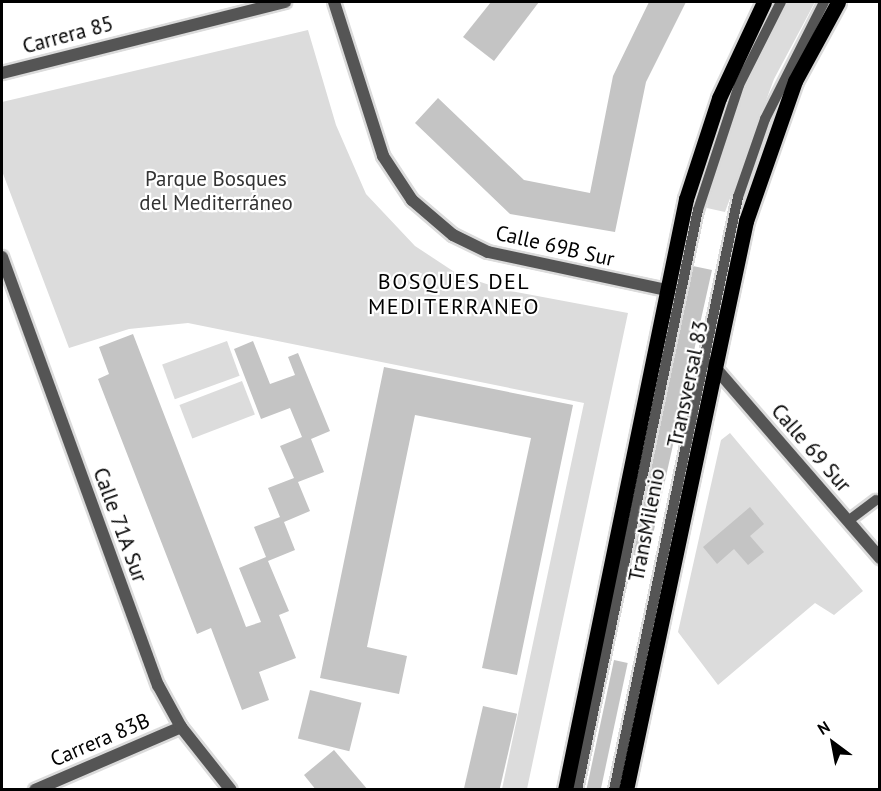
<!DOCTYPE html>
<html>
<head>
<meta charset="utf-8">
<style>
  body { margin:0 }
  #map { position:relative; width:881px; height:791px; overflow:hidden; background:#fff; font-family:"PT Sans",sans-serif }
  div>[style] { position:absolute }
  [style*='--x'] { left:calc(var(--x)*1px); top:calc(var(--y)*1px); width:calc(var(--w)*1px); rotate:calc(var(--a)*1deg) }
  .green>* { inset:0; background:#dcdcdc; transform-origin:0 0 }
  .building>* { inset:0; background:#c4c4c4; transform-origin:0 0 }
  .roads { filter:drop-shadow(2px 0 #dbdbdb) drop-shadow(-2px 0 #dbdbdb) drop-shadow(0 2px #dbdbdb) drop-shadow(0 -2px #dbdbdb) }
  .service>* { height:10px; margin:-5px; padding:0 5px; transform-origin:5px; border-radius:5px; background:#555 }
  .minor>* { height:12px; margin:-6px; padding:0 6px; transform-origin:6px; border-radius:6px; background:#555 }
  .tertiary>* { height:12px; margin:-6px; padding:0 6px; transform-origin:6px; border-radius:6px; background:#555 }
  .primary>* { height:15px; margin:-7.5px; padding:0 7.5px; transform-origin:7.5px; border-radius:7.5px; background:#000 }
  span { translate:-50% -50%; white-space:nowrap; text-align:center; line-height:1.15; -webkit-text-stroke:4.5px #fff; paint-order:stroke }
  .street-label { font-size:21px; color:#000 }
  .park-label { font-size:21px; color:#333 }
  .neighbourhood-label { font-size:22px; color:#000; letter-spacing:1.5px }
  .frame { position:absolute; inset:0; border:3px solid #000; pointer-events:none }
  .north { position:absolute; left:803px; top:713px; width:60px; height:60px; -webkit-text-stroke:4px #fff; paint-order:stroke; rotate:328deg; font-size:16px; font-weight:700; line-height:24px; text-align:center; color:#000 }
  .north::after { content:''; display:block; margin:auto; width:21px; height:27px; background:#000; clip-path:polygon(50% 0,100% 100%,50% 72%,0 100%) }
</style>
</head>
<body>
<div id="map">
  <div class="green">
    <i style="clip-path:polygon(787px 2px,815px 2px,774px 79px,725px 212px,707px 208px,711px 177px,753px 66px)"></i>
    <i style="clip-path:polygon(308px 30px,336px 125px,366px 194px,415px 246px,459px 275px,505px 290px,628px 313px,527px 789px,502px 789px,584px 403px,188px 323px,129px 329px,69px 348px,2px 171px,2px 102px)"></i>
    <i style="left:227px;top:341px;width:37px;height:69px;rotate:70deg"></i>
    <i style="left:242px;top:381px;width:36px;height:67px;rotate:69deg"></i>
    <i style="clip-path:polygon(730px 433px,863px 591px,834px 615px,815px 603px,718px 685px,678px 632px,721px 440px)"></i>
  </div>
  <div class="building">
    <i style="clip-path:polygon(491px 2px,539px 2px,494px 61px,463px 37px)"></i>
    <i style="clip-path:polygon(649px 2px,686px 2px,646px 82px,615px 232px,510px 214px,415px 123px,438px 98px,524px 180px,590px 193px,613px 76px)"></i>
    <i style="clip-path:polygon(693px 266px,712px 270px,648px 557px,633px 555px)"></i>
    <i style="clip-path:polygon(133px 334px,246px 627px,261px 622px,239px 568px,266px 557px,254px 527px,280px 517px,268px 488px,294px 478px,280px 446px,302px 437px,290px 408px,261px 419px,234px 349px,253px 341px,270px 384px,295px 375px,288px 357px,298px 353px,330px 431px,311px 439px,324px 472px,298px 482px,310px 511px,284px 522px,295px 550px,268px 561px,289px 611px,279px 615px,296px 658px,259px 672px,269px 700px,242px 710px,211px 628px,197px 634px,98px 379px,109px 374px,99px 347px)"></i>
    <i style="clip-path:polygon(384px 367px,573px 405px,517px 675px,482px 668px,531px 438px,415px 415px,367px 647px,407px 656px,399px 694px,320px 678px)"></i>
    <i style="clip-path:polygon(750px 507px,764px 524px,750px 536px,764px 552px,748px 565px,734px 549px,717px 564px,703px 547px)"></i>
    <i style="left:614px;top:660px;width:14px;height:133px;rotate:12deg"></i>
    <i style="left:310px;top:690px;width:53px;height:50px;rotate:14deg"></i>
    <i style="left:483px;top:706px;width:35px;height:86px;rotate:13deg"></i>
    <i style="clip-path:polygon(334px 750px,368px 790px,316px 790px,304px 775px)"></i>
  </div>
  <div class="roads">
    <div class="service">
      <i style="--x:848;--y:521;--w:35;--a:-37"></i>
      <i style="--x:577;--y:790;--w:592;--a:-78.22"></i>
      <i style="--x:698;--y:210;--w:132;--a:-71.8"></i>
      <i style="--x:739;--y:85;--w:93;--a:-63.2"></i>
      <i style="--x:614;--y:790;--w:606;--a:-78.19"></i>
      <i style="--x:738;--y:197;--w:83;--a:-70.9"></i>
      <i style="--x:765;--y:119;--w:131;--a:-63.2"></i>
    </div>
    <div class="minor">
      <i style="--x:334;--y:2;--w:162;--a:72.3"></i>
      <i style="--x:383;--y:156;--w:53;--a:56.6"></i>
      <i style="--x:412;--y:200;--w:54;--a:40.5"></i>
      <i style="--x:453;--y:235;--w:39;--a:26"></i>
      <i style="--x:488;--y:252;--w:183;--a:12"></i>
      <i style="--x:2;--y:73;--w:292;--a:-14.1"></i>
      <i style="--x:712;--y:364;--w:257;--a:49.1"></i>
      <i style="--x:35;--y:790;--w:159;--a:-23.3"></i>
    </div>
    <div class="tertiary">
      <i style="--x:2;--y:257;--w:456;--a:70"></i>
      <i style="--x:158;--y:685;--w:48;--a:61.3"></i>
      <i style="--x:181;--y:727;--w:80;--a:51.6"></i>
    </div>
    <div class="primary">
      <i style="--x:565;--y:790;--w:603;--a:-78.43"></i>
      <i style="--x:686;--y:199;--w:106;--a:-71.9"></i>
      <i style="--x:719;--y:98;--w:106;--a:-64.9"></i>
      <i style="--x:626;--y:790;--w:582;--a:-78.09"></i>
      <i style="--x:746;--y:221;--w:148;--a:-70.7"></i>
      <i style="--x:795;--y:81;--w:90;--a:-61.4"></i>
    </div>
  </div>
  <div class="street-label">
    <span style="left:68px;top:35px;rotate:-15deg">Carrera 85</span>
    <span style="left:555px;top:246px;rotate:13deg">Calle 69B Sur</span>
    <span style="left:688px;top:384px;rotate:-78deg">Transversal 83</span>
    <span style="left:811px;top:448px;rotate:49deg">Calle 69 Sur</span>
    <span style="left:120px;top:525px;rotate:70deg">Calle 71A Sur</span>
    <span style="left:647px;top:525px;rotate:-79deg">TransMilenio</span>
    <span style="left:100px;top:740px;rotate:-23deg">Carrera 83B</span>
  </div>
  <div class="park-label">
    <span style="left:216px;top:191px">Parque Bosques<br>del Mediterráneo</span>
  </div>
  <div class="neighbourhood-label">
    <span style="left:454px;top:294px">BOSQUES DEL<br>MEDITERRANEO</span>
  </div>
  <div class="frame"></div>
  <div class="north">N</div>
</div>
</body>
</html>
